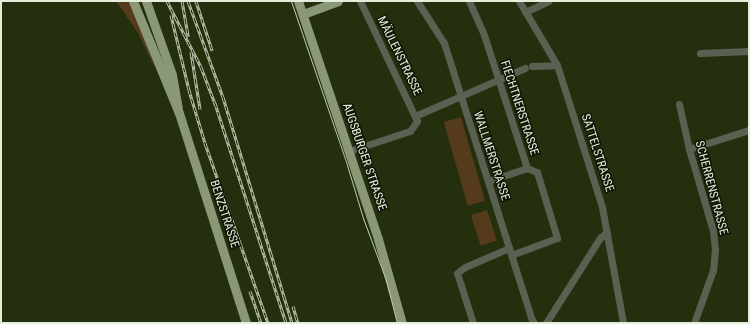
<!DOCTYPE html>
<html>
<head>
<meta charset="utf-8">
<style>
  body { margin:0 }
  #map { position:relative; width:750px; height:324px; overflow:hidden; background:#232f0d; font-family:"Roboto Condensed",sans-serif }
  div>[style] { position:absolute }
  [style*='--x'] { left:calc(var(--x)*1px); top:calc(var(--y)*1px); width:calc(var(--w)*1px); rotate:calc(var(--a)*1deg) }
  .green>* { inset:0; background:#563a1c; transform-origin:0 0 }
  .minor>* { height:7px; margin:-3.5px; padding:0 3.5px; transform-origin:3.5px; border-radius:3.5px; background:#5a6152 }
  .major>* { height:9px; margin:-4.5px; padding:0 4.5px; transform-origin:4.5px; border-radius:4.5px; background:#8a9878 }
  .tram>* { height:1px; margin:-0.5px; padding:0 0.5px; transform-origin:0.5px; border-radius:0.5px; background:#b9c3ab }
  .rail>* { height:3px; margin-top:-1.5px; transform-origin:0; background:repeating-linear-gradient(90deg,#0f1507 0 4.5px,#b9c3ab 0 9px); box-sizing:border-box; border-block:1px solid #b9c3ab }
  span { translate:-50% -50%; white-space:nowrap; text-align:center; line-height:1.15; -webkit-text-stroke:3px #0f1507; paint-order:stroke }
  .street-label { font-size:12px; color:#e5eeda }
  .frame { position:absolute; inset:0; border:2px solid #e5eeda; pointer-events:none }
</style>
</head>
<body>
<div id="map">
  <div class="green">
    <i style="clip-path:polygon(116px 1px,129px 1px,142px 31px,155px 68px,138px 33px)"></i>
    <i style="left:461px;top:117px;width:87px;height:18px;rotate:74deg"></i>
    <i style="left:487px;top:210px;width:32px;height:17px;rotate:72deg"></i>
  </div>
  <div class="minor">
    <i style="--x:417;--y:1;--w:50;--a:57.3"></i>
    <i style="--x:444;--y:43;--w:288;--a:72.4"></i>
    <i style="--x:531;--y:318;--w:6;--a:59"></i>
    <i style="--x:469;--y:1;--w:37;--a:66"></i>
    <i style="--x:484;--y:35;--w:140;--a:72.1"></i>
    <i style="--x:527;--y:168;--w:11;--a:22"></i>
    <i style="--x:537;--y:172;--w:69;--a:73.1"></i>
    <i style="--x:557;--y:238;--w:49;--a:159.7"></i>
    <i style="--x:519;--y:1;--w:74;--a:59.3"></i>
    <i style="--x:557;--y:65;--w:149;--a:72.4"></i>
    <i style="--x:602;--y:207;--w:118;--a:79.7"></i>
    <i style="--x:525;--y:12;--w:26;--a:-25"></i>
    <i style="--x:700;--y:53;--w:49;--a:-2.3"></i>
    <i style="--x:532;--y:66;--w:25;--a:-2"></i>
    <i style="--x:679;--y:104;--w:46;--a:77.5"></i>
    <i style="--x:689;--y:149;--w:85;--a:73.7"></i>
    <i style="--x:713;--y:231;--w:18;--a:84"></i>
    <i style="--x:715;--y:249;--w:21;--a:95"></i>
    <i style="--x:713;--y:270;--w:56;--a:109.7"></i>
    <i style="--x:415;--y:116;--w:120;--a:-23.6"></i>
    <i style="--x:689;--y:149;--w:63;--a:-17.6"></i>
    <i style="--x:349;--y:151;--w:64;--a:-18.2"></i>
    <i style="--x:410;--y:131;--w:12;--a:-55"></i>
    <i style="--x:417;--y:121;--w:133;--a:-115.4"></i>
    <i style="--x:488;--y:181;--w:41;--a:-18.4"></i>
    <i style="--x:473;--y:323;--w:52;--a:-107.7"></i>
    <i style="--x:457;--y:273;--w:10;--a:-37"></i>
    <i style="--x:465;--y:267;--w:48;--a:-23.4"></i>
    <i style="--x:546;--y:323;--w:101;--a:-57.6"></i>
    <i style="--x:600;--y:238;--w:9;--a:-41"></i>
  </div>
  <div class="major">
    <i style="--x:133;--y:1;--w:121;--a:67.7"></i>
    <i style="--x:179;--y:113;--w:220;--a:72.3"></i>
    <i style="--x:146;--y:1;--w:78;--a:70.6"></i>
    <i style="--x:172;--y:75;--w:34;--a:80"></i>
    <i style="--x:298;--y:1;--w:251;--a:71.4"></i>
    <i style="--x:378;--y:239;--w:87;--a:74.1"></i>
    <i style="--x:303;--y:14;--w:37;--a:-20"></i>
  </div>
  <div class="tram">
    <i style="--x:291;--y:1;--w:173;--a:71.1"></i>
    <i style="--x:347;--y:165;--w:55;--a:73.2"></i>
    <i style="--x:363;--y:218;--w:66;--a:69.6"></i>
    <i style="--x:386;--y:280;--w:44;--a:75.7"></i>
  </div>
  <div class="rail">
    <i style="--x:167;--y:1;--w:74;--a:62.7"></i>
    <i style="--x:201;--y:67;--w:39;--a:69"></i>
    <i style="--x:215;--y:103;--w:231;--a:72.1"></i>
    <i style="--x:182;--y:1;--w:36;--a:80"></i>
    <i style="--x:188;--y:1;--w:102;--a:70"></i>
    <i style="--x:223;--y:97;--w:236;--a:73"></i>
    <i style="--x:196;--y:1;--w:52;--a:71.9"></i>
    <i style="--x:171;--y:15;--w:77;--a:76.5"></i>
    <i style="--x:189;--y:90;--w:55;--a:73.2"></i>
    <i style="--x:205;--y:143;--w:191;--a:70.7"></i>
    <i style="--x:191;--y:52;--w:58;--a:81"></i>
    <i style="--x:250;--y:291;--w:34;--a:71"></i>
    <i style="--x:293;--y:306;--w:18;--a:74"></i>
  </div>
  <div class="street-label">
    <span style="left:399px;top:56px;rotate:64deg">MÄULENSTRASSE</span>
    <span style="left:519px;top:108px;rotate:72deg">FIECHTNERSTRASSE</span>
    <span style="left:597px;top:153px;rotate:72deg">SATTELSTRASSE</span>
    <span style="left:491px;top:156px;rotate:72deg">WALLMERSTRASSE</span>
    <span style="left:364px;top:157px;rotate:71deg">AUGSBURGER STRASSE</span>
    <span style="left:711px;top:188px;rotate:75deg">SCHERRENSTRASSE</span>
    <span style="left:224px;top:214px;rotate:72deg">BENZSTRASSE</span>
  </div>
  <div class="frame"></div>
</div>
</body>
</html>
